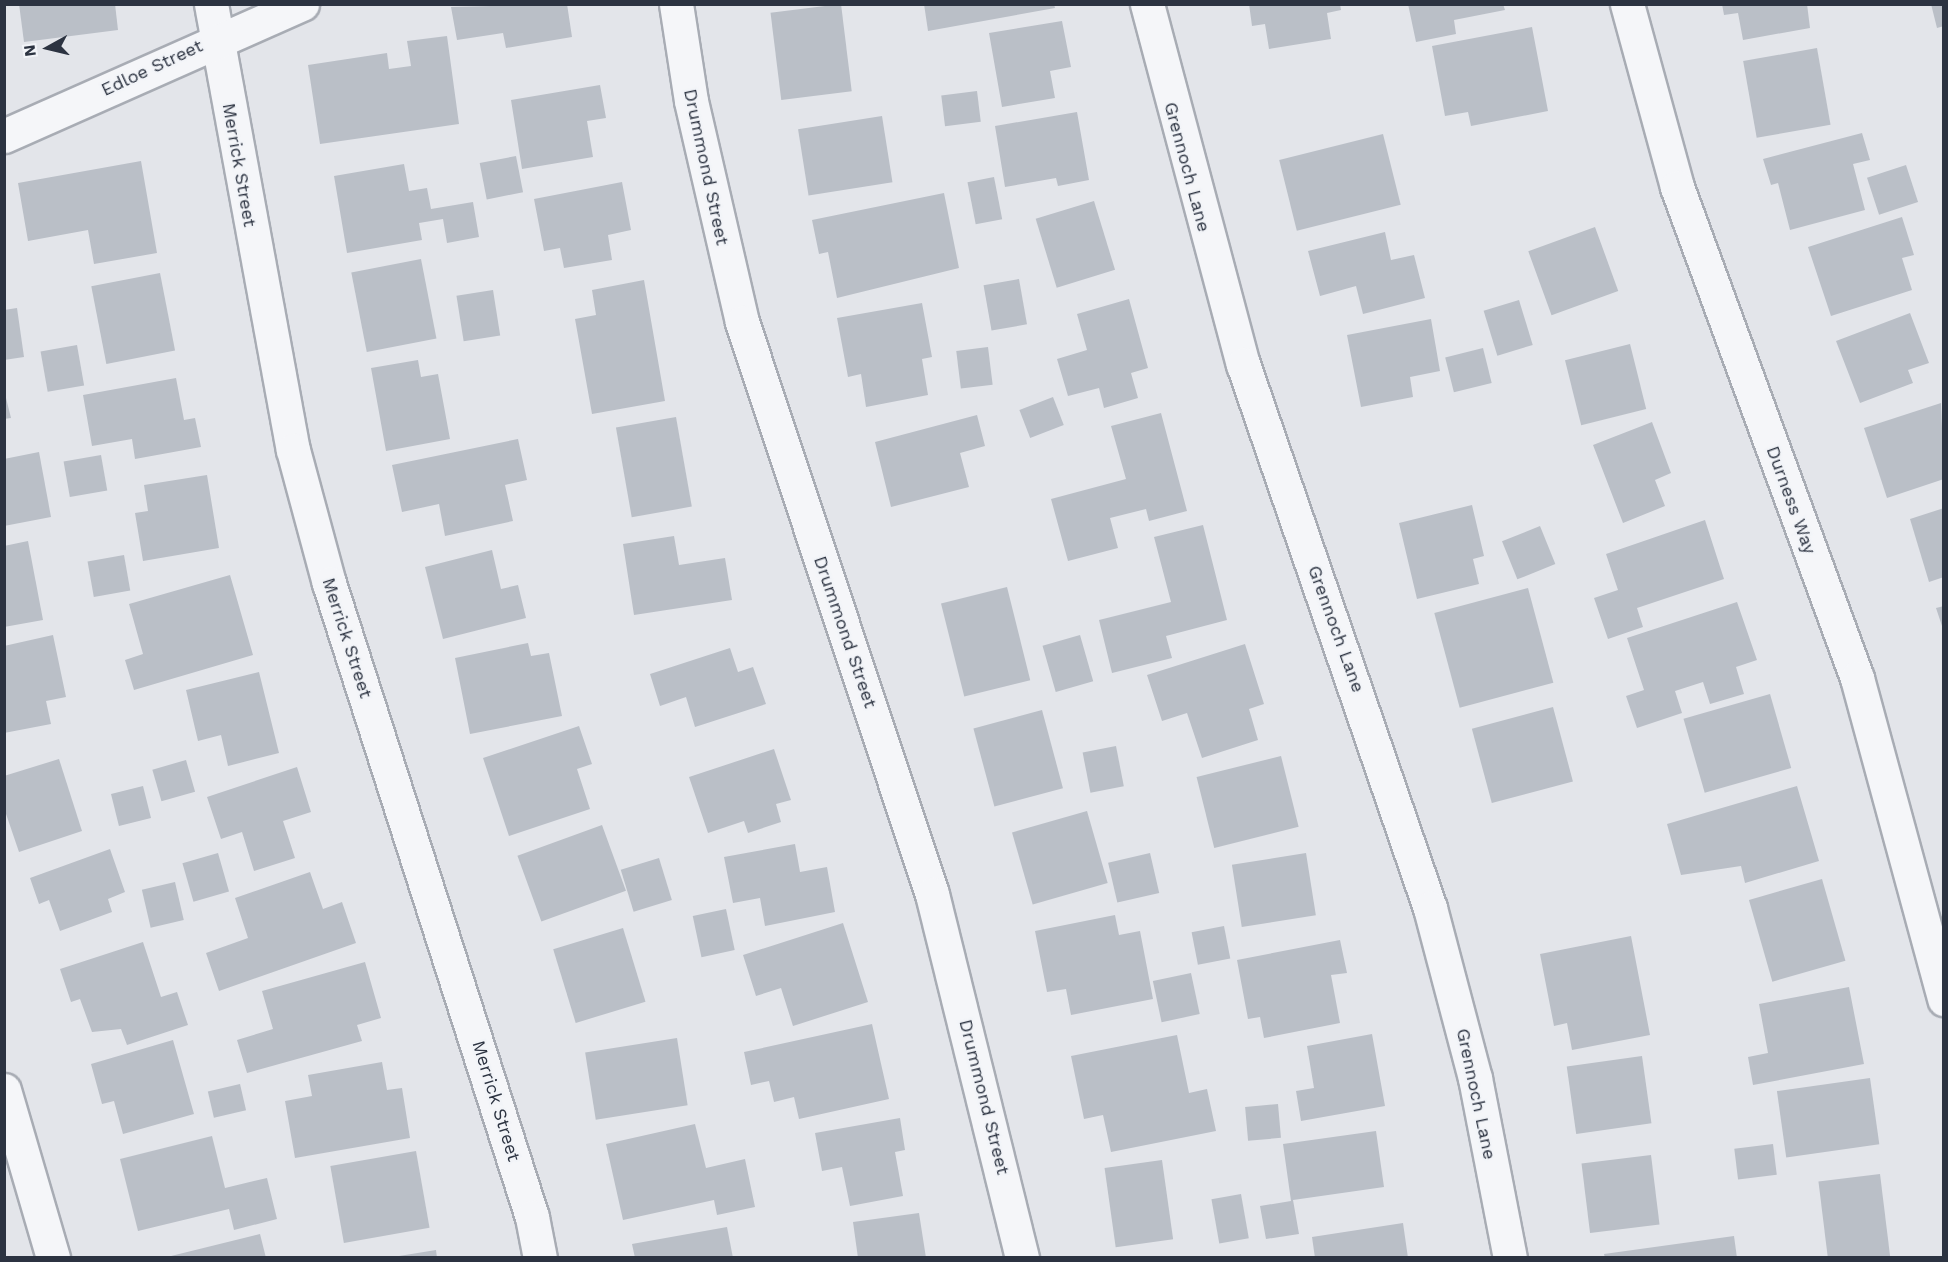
<!DOCTYPE html>
<html>
<head>
<meta charset="utf-8">
<style>
  body { margin:0 }
  #map { position:relative; width:1948px; height:1262px; overflow:hidden; background:#e3e5ea; font-family:"Work Sans",sans-serif }
  div>[style] { position:absolute }
  [style*='--x'] { left:calc(var(--x)*1px); top:calc(var(--y)*1px); width:calc(var(--w)*1px); rotate:calc(var(--a)*1deg) }
  .building>* { inset:0; background:#babfc7; transform-origin:0 0 }
  .roads { filter:drop-shadow(2px 0 #a8acb4) drop-shadow(-2px 0 #a8acb4) drop-shadow(0 2px #a8acb4) drop-shadow(0 -2px #a8acb4) }
  .minor>* { height:33px; margin:-16.5px; padding:0 16.5px; transform-origin:16.5px; border-radius:16.5px; background:#f5f6f9 }
  span { translate:-50% -50%; white-space:nowrap; text-align:center; line-height:1.15; -webkit-text-stroke:4.5px #f2f4f8; paint-order:stroke }
  .street-label { font-size:18px; color:#2c3341 }
  .frame { position:absolute; inset:0; border:6px solid #2c3341; pointer-events:none }
  .north { position:absolute; left:18px; top:18px; width:60px; height:60px; -webkit-text-stroke:4px #f2f4f8; paint-order:stroke; rotate:262deg; font-size:16px; font-weight:700; line-height:24px; text-align:center; color:#2c3341 }
  .north::after { content:''; display:block; margin:auto; width:21px; height:27px; background:#2c3341; clip-path:polygon(50% 0,100% 100%,50% 72%,0 100%) }
</style>
</head>
<body>
<div id="map">
  <div class="building">
    <i style="clip-path:polygon(19px 4px,115px 4px,118px 30px,24px 42px)"></i>
    <i style="clip-path:polygon(567px 4px,572px 37px,506px 48px,503px 33px,457px 40px,451px 7px)"></i>
    <i style="left:841px;top:4px;width:88px;height:71px;rotate:83deg"></i>
    <i style="clip-path:polygon(924px 4px,1054px 4px,1055px 8px,928px 31px)"></i>
    <i style="clip-path:polygon(1249px 4px,1340px 4px,1341px 10px,1327px 13px,1331px 39px,1269px 49px,1265px 24px,1252px 26px)"></i>
    <i style="clip-path:polygon(1408px 4px,1503px 4px,1505px 10px,1454px 20px,1456px 34px,1416px 42px)"></i>
    <i style="clip-path:polygon(1722px 4px,1807px 4px,1810px 28px,1743px 40px,1738px 13px,1724px 15px)"></i>
    <i style="clip-path:polygon(1931px 4px,1944px 4px,1944px 26px,1937px 28px)"></i>
    <i style="clip-path:polygon(1062px 21px,1071px 67px,1050px 71px,1055px 98px,1002px 107px,989px 33px)"></i>
    <i style="clip-path:polygon(1532px 27px,1548px 111px,1471px 126px,1468px 112px,1445px 116px,1432px 46px)"></i>
    <i style="clip-path:polygon(447px 36px,459px 124px,320px 144px,308px 65px,387px 53px,389px 69px,411px 66px,407px 41px)"></i>
    <i style="left:1817px;top:48px;width:78px;height:75px;rotate:80deg"></i>
    <i style="clip-path:polygon(600px 85px,606px 118px,587px 121px,593px 157px,522px 169px,511px 100px)"></i>
    <i style="left:977px;top:91px;width:31px;height:36px;rotate:83deg"></i>
    <i style="clip-path:polygon(1077px 112px,1089px 180px,1058px 186px,1056px 178px,1005px 187px,995px 126px)"></i>
    <i style="left:882px;top:116px;width:67px;height:85px;rotate:81deg"></i>
    <i style="clip-path:polygon(1862px 133px,1870px 160px,1853px 164px,1865px 210px,1790px 230px,1778px 183px,1771px 185px,1763px 159px)"></i>
    <i style="left:1383px;top:134px;width:73px;height:107px;rotate:76deg"></i>
    <i style="left:516px;top:156px;width:37px;height:37px;rotate:79deg"></i>
    <i style="clip-path:polygon(141px 161px,157px 253px,94px 264px,88px 230px,28px 241px,18px 183px)"></i>
    <i style="clip-path:polygon(404px 164px,409px 191px,427px 188px,431px 209px,473px 202px,479px 237px,447px 243px,443px 219px,419px 223px,422px 240px,347px 253px,334px 176px)"></i>
    <i style="left:1906px;top:165px;width:39px;height:41px;rotate:72deg"></i>
    <i style="left:994px;top:177px;width:43px;height:27px;rotate:79deg"></i>
    <i style="clip-path:polygon(622px 182px,631px 230px,608px 235px,612px 260px,564px 268px,560px 248px,544px 251px,534px 199px)"></i>
    <i style="clip-path:polygon(944px 193px,959px 268px,837px 298px,828px 252px,819px 254px,812px 220px)"></i>
    <i style="left:1094px;top:201px;width:72px;height:61px;rotate:73deg"></i>
    <i style="clip-path:polygon(1902px 217px,1914px 255px,1902px 258px,1912px 290px,1831px 316px,1808px 247px)"></i>
    <i style="left:1595px;top:227px;width:68px;height:71px;rotate:70deg"></i>
    <i style="clip-path:polygon(1385px 232px,1391px 260px,1414px 255px,1425px 298px,1363px 314px,1356px 286px,1320px 296px,1308px 251px)"></i>
    <i style="left:421px;top:259px;width:81px;height:71px;rotate:79deg"></i>
    <i style="left:160px;top:273px;width:79px;height:70px;rotate:79deg"></i>
    <i style="left:1019px;top:279px;width:46px;height:36px;rotate:80deg"></i>
    <i style="clip-path:polygon(644px 280px,665px 401px,592px 414px,575px 319px,596px 315px,592px 290px)"></i>
    <i style="left:493px;top:290px;width:46px;height:37px;rotate:81deg"></i>
    <i style="clip-path:polygon(1129px 299px,1148px 368px,1131px 373px,1138px 398px,1104px 408px,1099px 388px,1068px 396px,1057px 359px,1087px 350px,1077px 314px)"></i>
    <i style="left:1519px;top:300px;width:47px;height:37px;rotate:73deg"></i>
    <i style="clip-path:polygon(922px 303px,932px 357px,922px 359px,928px 395px,866px 407px,861px 374px,848px 377px,837px 318px)"></i>
    <i style="clip-path:polygon(17px 308px,24px 357px,4px 360px,4px 310px)"></i>
    <i style="clip-path:polygon(1910px 313px,1929px 363px,1908px 370px,1913px 383px,1860px 403px,1836px 341px)"></i>
    <i style="clip-path:polygon(1431px 319px,1440px 371px,1410px 377px,1413px 397px,1361px 407px,1347px 335px)"></i>
    <i style="left:1630px;top:344px;width:67px;height:67px;rotate:76deg"></i>
    <i style="left:77px;top:345px;width:41px;height:37px;rotate:80deg"></i>
    <i style="left:988px;top:347px;width:38px;height:32px;rotate:83deg"></i>
    <i style="left:1483px;top:348px;width:36px;height:39px;rotate:76deg"></i>
    <i style="clip-path:polygon(418px 360px,421px 377px,438px 374px,450px 439px,386px 451px,371px 368px)"></i>
    <i style="clip-path:polygon(176px 378px,184px 420px,195px 418px,201px 447px,135px 459px,132px 439px,92px 446px,83px 395px)"></i>
    <i style="clip-path:polygon(4px 390px,11px 418px,4px 419px)"></i>
    <i style="left:1053px;top:397px;width:30px;height:36px;rotate:69deg"></i>
    <i style="clip-path:polygon(1941px 403px,1944px 479px,1887px 498px,1864px 428px)"></i>
    <i style="clip-path:polygon(1161px 413px,1187px 511px,1149px 521px,1146px 509px,1110px 518px,1118px 548px,1068px 561px,1051px 499px,1126px 479px,1111px 426px)"></i>
    <i style="clip-path:polygon(977px 415px,985px 446px,960px 453px,969px 487px,891px 507px,875px 442px)"></i>
    <i style="left:676px;top:417px;width:91px;height:61px;rotate:80deg"></i>
    <i style="clip-path:polygon(1652px 422px,1671px 473px,1655px 480px,1665px 506px,1623px 523px,1593px 445px)"></i>
    <i style="clip-path:polygon(518px 439px,527px 480px,505px 485px,513px 521px,445px 536px,439px 504px,402px 512px,392px 465px)"></i>
    <i style="clip-path:polygon(39px 452px,51px 517px,4px 526px,4px 459px)"></i>
    <i style="left:101px;top:455px;width:36px;height:38px;rotate:80deg"></i>
    <i style="clip-path:polygon(207px 475px,219px 548px,143px 561px,135px 513px,148px 511px,144px 485px)"></i>
    <i style="clip-path:polygon(1472px 505px,1484px 556px,1473px 559px,1479px 584px,1417px 599px,1399px 523px)"></i>
    <i style="clip-path:polygon(1944px 508px,1944px 577px,1929px 582px,1910px 519px)"></i>
    <i style="clip-path:polygon(1705px 520px,1724px 579px,1637px 608px,1643px 627px,1608px 639px,1594px 598px,1618px 590px,1606px 554px)"></i>
    <i style="clip-path:polygon(1203px 525px,1227px 620px,1166px 636px,1172px 658px,1112px 673px,1099px 620px,1171px 602px,1154px 537px)"></i>
    <i style="left:1540px;top:526px;width:41px;height:41px;rotate:68deg"></i>
    <i style="clip-path:polygon(674px 536px,679px 565px,725px 558px,732px 600px,634px 615px,623px 544px)"></i>
    <i style="clip-path:polygon(28px 541px,43px 620px,4px 627px,4px 546px)"></i>
    <i style="clip-path:polygon(492px 550px,501px 589px,518px 585px,526px 618px,443px 639px,425px 567px)"></i>
    <i style="left:124px;top:555px;width:36px;height:37px;rotate:80deg"></i>
    <i style="clip-path:polygon(230px 575px,253px 655px,134px 690px,125px 660px,143px 654px,129px 604px)"></i>
    <i style="left:1007px;top:587px;width:96px;height:68px;rotate:76deg"></i>
    <i style="left:1528px;top:588px;width:98px;height:97px;rotate:75deg"></i>
    <i style="clip-path:polygon(1737px 602px,1757px 660px,1736px 667px,1744px 694px,1710px 704px,1703px 682px,1675px 691px,1682px 713px,1637px 728px,1626px 696px,1644px 690px,1627px 638px)"></i>
    <i style="clip-path:polygon(1944px 606px,1944px 629px,1943px 629px,1936px 608px)"></i>
    <i style="clip-path:polygon(53px 635px,66px 697px,46px 701px,51px 724px,4px 733px,4px 646px)"></i>
    <i style="left:1080px;top:635px;width:48px;height:39px;rotate:74deg"></i>
    <i style="clip-path:polygon(528px 643px,531px 656px,549px 653px,562px 716px,470px 734px,455px 658px)"></i>
    <i style="clip-path:polygon(1245px 644px,1264px 704px,1249px 709px,1258px 740px,1202px 758px,1187px 713px,1162px 721px,1147px 675px)"></i>
    <i style="clip-path:polygon(730px 648px,738px 672px,753px 667px,766px 704px,695px 727px,686px 697px,660px 706px,650px 674px)"></i>
    <i style="clip-path:polygon(259px 672px,279px 753px,228px 766px,221px 735px,198px 741px,186px 690px)"></i>
    <i style="left:1770px;top:694px;width:77px;height:90px;rotate:74deg"></i>
    <i style="left:1553px;top:707px;width:77px;height:84px;rotate:75deg"></i>
    <i style="left:1042px;top:710px;width:81px;height:71px;rotate:75deg"></i>
    <i style="clip-path:polygon(579px 726px,592px 764px,577px 769px,590px 809px,509px 836px,483px 758px)"></i>
    <i style="left:1116px;top:746px;width:41px;height:34px;rotate:79deg"></i>
    <i style="clip-path:polygon(774px 749px,791px 800px,776px 804px,781px 822px,748px 833px,744px 821px,708px 833px,689px 777px)"></i>
    <i style="left:1281px;top:756px;width:73px;height:87px;rotate:76deg"></i>
    <i style="clip-path:polygon(59px 759px,82px 831px,19px 852px,4px 808px,4px 776px)"></i>
    <i style="left:186px;top:760px;width:33px;height:35px;rotate:74deg"></i>
    <i style="clip-path:polygon(297px 767px,311px 812px,283px 821px,295px 858px,254px 871px,242px 832px,221px 839px,207px 797px)"></i>
    <i style="left:143px;top:786px;width:33px;height:33px;rotate:76deg"></i>
    <i style="clip-path:polygon(1797px 786px,1819px 861px,1745px 883px,1741px 866px,1681px 875px,1667px 824px)"></i>
    <i style="left:1087px;top:811px;width:75px;height:78px;rotate:74deg"></i>
    <i style="left:602px;top:825px;width:70px;height:90px;rotate:70deg"></i>
    <i style="clip-path:polygon(795px 844px,800px 872px,827px 867px,835px 912px,765px 926px,760px 898px,733px 903px,724px 857px)"></i>
    <i style="clip-path:polygon(110px 849px,125px 892px,108px 899px,112px 912px,60px 931px,49px 900px,39px 904px,30px 878px)"></i>
    <i style="left:218px;top:853px;width:40px;height:37px;rotate:74deg"></i>
    <i style="left:1150px;top:853px;width:41px;height:43px;rotate:77deg"></i>
    <i style="left:1306px;top:853px;width:63px;height:75px;rotate:81deg"></i>
    <i style="left:659px;top:858px;width:44px;height:40px;rotate:73deg"></i>
    <i style="clip-path:polygon(310px 872px,323px 909px,342px 902px,356px 943px,219px 991px,206px 953px,248px 938px,235px 898px)"></i>
    <i style="left:1822px;top:879px;width:85px;height:76px;rotate:74deg"></i>
    <i style="left:175px;top:882px;width:39px;height:34px;rotate:77deg"></i>
    <i style="left:726px;top:909px;width:42px;height:34px;rotate:78deg"></i>
    <i style="clip-path:polygon(1115px 915px,1119px 935px,1140px 931px,1153px 999px,1071px 1015px,1066px 989px,1047px 992px,1035px 931px)"></i>
    <i style="clip-path:polygon(843px 923px,868px 1002px,793px 1026px,781px 988px,756px 996px,743px 955px)"></i>
    <i style="left:1224px;top:926px;width:33px;height:33px;rotate:79deg"></i>
    <i style="left:623px;top:928px;width:77px;height:73px;rotate:73deg"></i>
    <i style="clip-path:polygon(1631px 936px,1650px 1035px,1572px 1050px,1567px 1023px,1554px 1026px,1540px 954px)"></i>
    <i style="clip-path:polygon(1340px 940px,1347px 973px,1331px 975px,1340px 1023px,1264px 1038px,1260px 1017px,1248px 1019px,1237px 960px)"></i>
    <i style="clip-path:polygon(143px 942px,161px 997px,177px 992px,188px 1025px,127px 1045px,121px 1029px,92px 1032px,80px 999px,71px 1002px,60px 969px)"></i>
    <i style="clip-path:polygon(365px 962px,381px 1018px,357px 1025px,362px 1041px,247px 1073px,237px 1040px,273px 1029px,262px 991px)"></i>
    <i style="left:1191px;top:973px;width:42px;height:39px;rotate:78deg"></i>
    <i style="clip-path:polygon(1849px 987px,1864px 1064px,1753px 1085px,1748px 1057px,1768px 1053px,1759px 1004px)"></i>
    <i style="clip-path:polygon(872px 1024px,889px 1099px,799px 1119px,794px 1097px,774px 1102px,769px 1081px,751px 1085px,744px 1052px)"></i>
    <i style="clip-path:polygon(1372px 1034px,1385px 1106px,1301px 1121px,1296px 1091px,1314px 1088px,1307px 1046px)"></i>
    <i style="clip-path:polygon(1177px 1035px,1189px 1093px,1207px 1089px,1216px 1131px,1111px 1152px,1103px 1115px,1084px 1119px,1071px 1056px)"></i>
    <i style="left:677px;top:1038px;width:68px;height:93px;rotate:81deg"></i>
    <i style="clip-path:polygon(173px 1040px,194px 1114px,123px 1134px,114px 1101px,102px 1104px,91px 1064px)"></i>
    <i style="left:1642px;top:1056px;width:68px;height:76px;rotate:82deg"></i>
    <i style="clip-path:polygon(382px 1062px,387px 1090px,402px 1088px,410px 1138px,295px 1158px,285px 1101px,312px 1096px,308px 1075px)"></i>
    <i style="left:1870px;top:1078px;width:67px;height:94px;rotate:82deg"></i>
    <i style="left:240px;top:1084px;width:27px;height:33px;rotate:77deg"></i>
    <i style="left:1278px;top:1104px;width:34px;height:33px;rotate:85deg"></i>
    <i style="clip-path:polygon(900px 1118px,905px 1150px,895px 1152px,903px 1196px,850px 1206px,842px 1167px,822px 1171px,815px 1133px)"></i>
    <i style="clip-path:polygon(695px 1124px,706px 1168px,745px 1159px,755px 1207px,717px 1215px,714px 1200px,623px 1220px,606px 1144px)"></i>
    <i style="clip-path:polygon(1376px 1131px,1384px 1187px,1293px 1200px,1299px 1234px,1266px 1239px,1260px 1206px,1291px 1201px,1283px 1144px)"></i>
    <i style="clip-path:polygon(212px 1136px,225px 1188px,267px 1178px,277px 1219px,234px 1230px,229px 1209px,138px 1231px,120px 1159px)"></i>
    <i style="left:1773px;top:1144px;width:31px;height:39px;rotate:83deg"></i>
    <i style="left:416px;top:1151px;width:78px;height:87px;rotate:80deg"></i>
    <i style="left:1651px;top:1155px;width:70px;height:70px;rotate:83deg"></i>
    <i style="left:1162px;top:1160px;width:80px;height:58px;rotate:82deg"></i>
    <i style="left:1880px;top:1174px;width:85px;height:62px;rotate:83deg"></i>
    <i style="left:1241px;top:1194px;width:45px;height:30px;rotate:80deg"></i>
    <i style="clip-path:polygon(919px 1213px,926px 1258px,858px 1258px,853px 1222px)"></i>
    <i style="clip-path:polygon(1403px 1223px,1408px 1258px,1315px 1258px,1312px 1237px)"></i>
    <i style="clip-path:polygon(727px 1227px,733px 1258px,635px 1258px,632px 1244px)"></i>
    <i style="clip-path:polygon(260px 1234px,266px 1258px,167px 1258px,167px 1257px)"></i>
    <i style="clip-path:polygon(1734px 1236px,1737px 1258px,1605px 1258px,1604px 1254px)"></i>
    <i style="clip-path:polygon(436px 1250px,437px 1258px,399px 1258px,399px 1256px)"></i>
  </div>
  <div class="roads">
    <div class="minor">
      <i style="--x:211;--y:4;--w:453;--a:79.6"></i>
      <i style="--x:293;--y:450;--w:138;--a:74.9"></i>
      <i style="--x:329;--y:583;--w:666;--a:72.25"></i>
      <i style="--x:532;--y:1217;--w:42;--a:79"></i>
      <i style="--x:676;--y:4;--w:98;--a:81.2"></i>
      <i style="--x:691;--y:101;--w:227;--a:77"></i>
      <i style="--x:742;--y:322;--w:603;--a:71.63"></i>
      <i style="--x:932;--y:894;--w:375;--a:76.1"></i>
      <i style="--x:1147;--y:4;--w:373;--a:75.1"></i>
      <i style="--x:1243;--y:364;--w:575;--a:71.03"></i>
      <i style="--x:1430;--y:908;--w:176;--a:75.2"></i>
      <i style="--x:1475;--y:1078;--w:183;--a:79"></i>
      <i style="--x:1627;--y:4;--w:190;--a:74.7"></i>
      <i style="--x:1677;--y:187;--w:523;--a:69.87"></i>
      <i style="--x:1857;--y:678;--w:333;--a:74.8"></i>
      <i style="--x:4;--y:136;--w:326;--a:-23.9"></i>
      <i style="--x:4;--y:1090;--w:175;--a:73.7"></i>
    </div>
  </div>
  <div class="street-label">
    <span style="left:152px;top:68px;rotate:-25deg">Edloe Street</span>
    <span style="left:239px;top:165px;rotate:80deg">Merrick Street</span>
    <span style="left:706px;top:167px;rotate:78deg">Drummond Street</span>
    <span style="left:1187px;top:167px;rotate:75deg">Grennoch Lane</span>
    <span style="left:1791px;top:500px;rotate:70deg">Durness Way</span>
    <span style="left:1336px;top:629px;rotate:70deg">Grennoch Lane</span>
    <span style="left:845px;top:632px;rotate:71deg">Drummond Street</span>
    <span style="left:347px;top:638px;rotate:72deg">Merrick Street</span>
    <span style="left:1476px;top:1094px;rotate:78deg">Grennoch Lane</span>
    <span style="left:984px;top:1097px;rotate:76deg">Drummond Street</span>
    <span style="left:496px;top:1101px;rotate:73deg">Merrick Street</span>
  </div>
  <div class="frame"></div>
  <div class="north">N</div>
</div>
</body>
</html>
